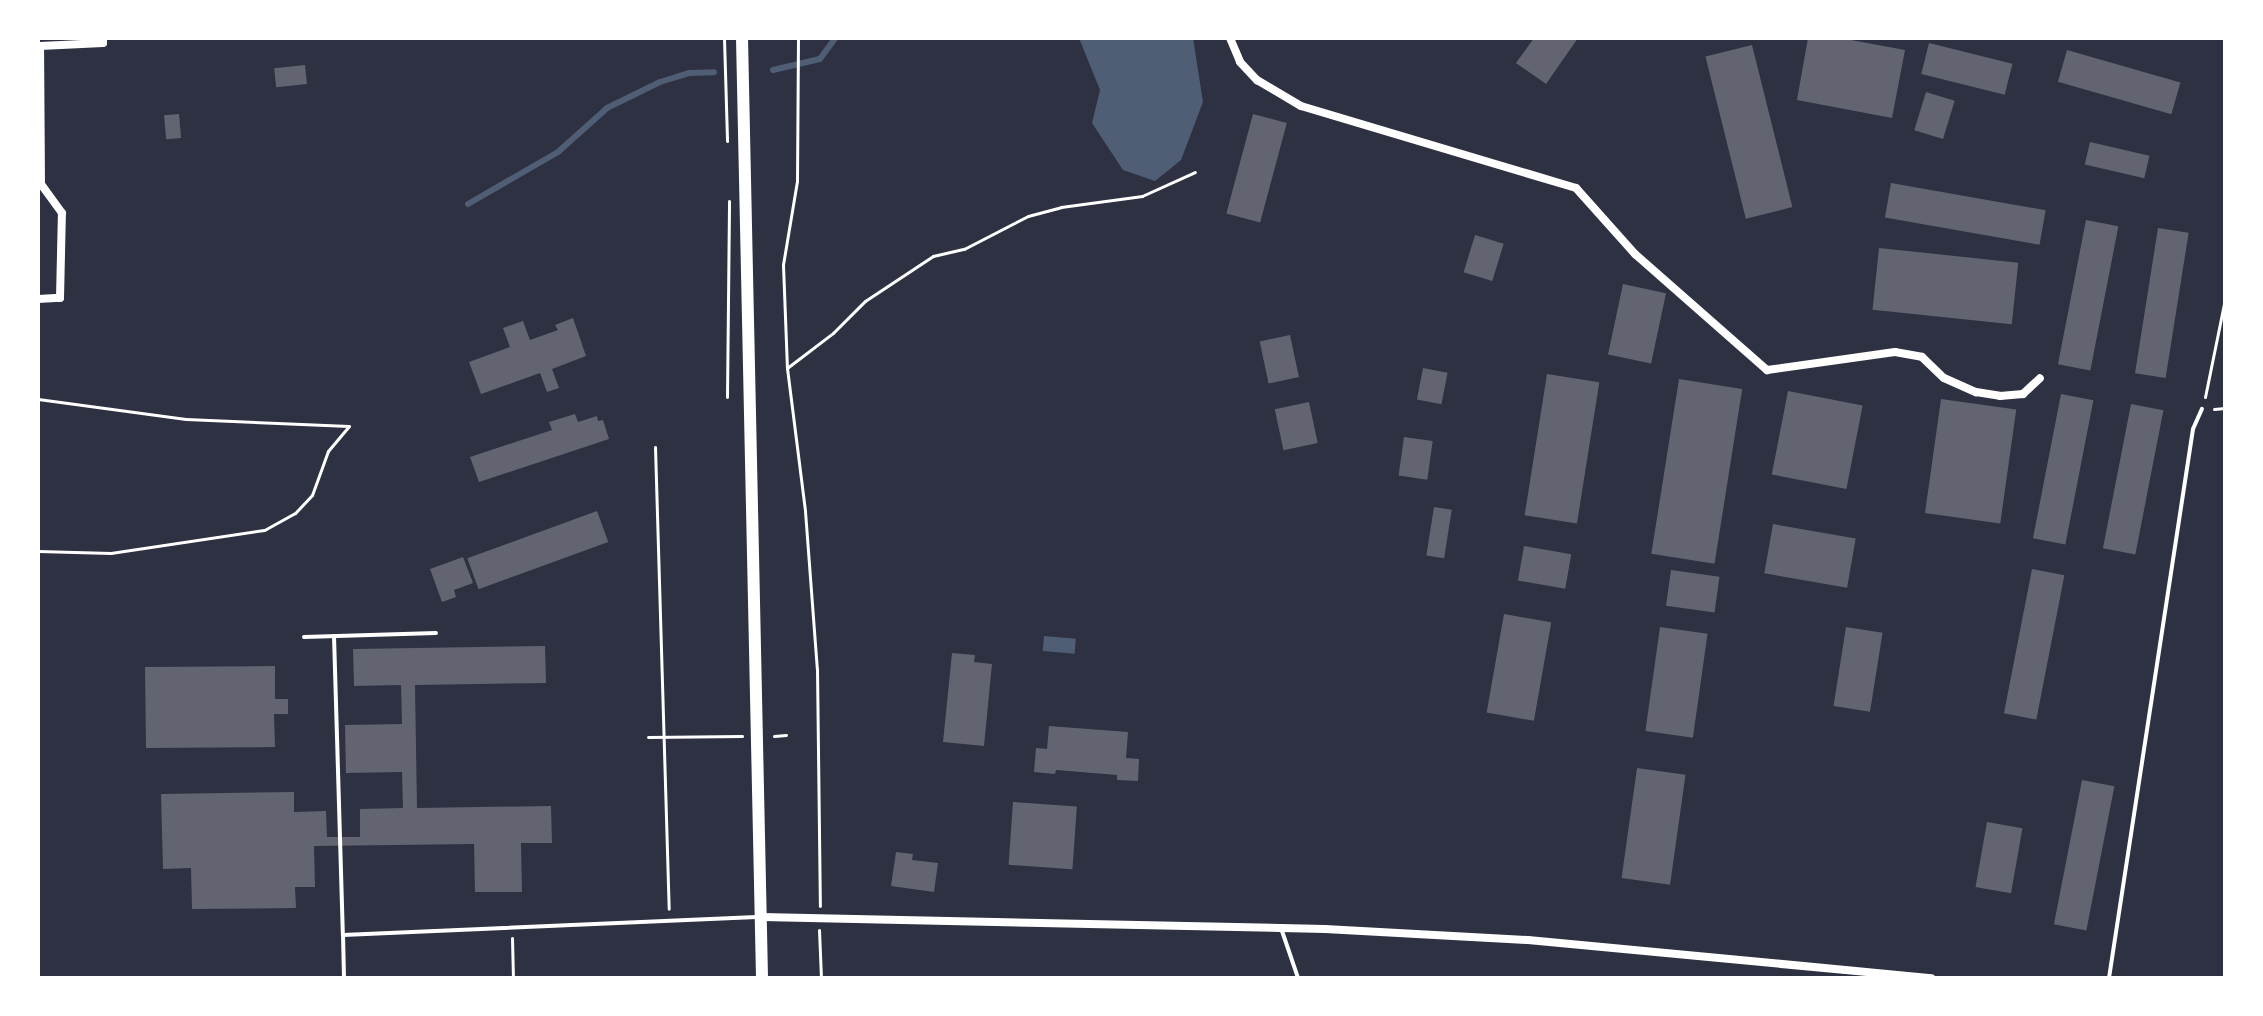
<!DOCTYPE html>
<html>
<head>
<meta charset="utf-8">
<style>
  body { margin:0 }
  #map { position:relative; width:2263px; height:1016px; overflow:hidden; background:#2d3142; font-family:Montserrat,sans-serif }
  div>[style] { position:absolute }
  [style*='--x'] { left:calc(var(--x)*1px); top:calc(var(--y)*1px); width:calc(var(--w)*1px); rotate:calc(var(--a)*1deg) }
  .water>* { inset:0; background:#4f5d75; transform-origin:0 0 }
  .stream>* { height:6px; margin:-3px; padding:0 3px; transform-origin:3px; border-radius:3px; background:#4f5d75 }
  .building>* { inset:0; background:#626471; transform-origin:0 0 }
  .path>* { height:3px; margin:-1.5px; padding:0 1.5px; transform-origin:1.5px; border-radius:1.5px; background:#fff }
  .service>* { height:4px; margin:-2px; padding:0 2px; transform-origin:2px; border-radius:2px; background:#fff }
  .minor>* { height:8px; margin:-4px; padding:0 4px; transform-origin:4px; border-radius:4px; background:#fff }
  .primary>* { height:12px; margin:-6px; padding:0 6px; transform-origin:6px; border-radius:6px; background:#fff }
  span { translate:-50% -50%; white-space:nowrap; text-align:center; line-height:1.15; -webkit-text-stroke:7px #fff; paint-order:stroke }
  .frame { position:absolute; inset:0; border:40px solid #fff; pointer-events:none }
</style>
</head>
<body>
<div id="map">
  <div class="water">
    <i style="clip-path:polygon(1079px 38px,1193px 38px,1203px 102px,1181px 160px,1155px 181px,1123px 170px,1092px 123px,1100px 90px)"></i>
    <i style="left:1044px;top:636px;width:32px;height:15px;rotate:5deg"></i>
  </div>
  <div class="stream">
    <i style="--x:773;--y:70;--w:48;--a:-13.2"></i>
    <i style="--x:820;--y:59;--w:26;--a:-54"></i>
    <i style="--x:468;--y:204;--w:104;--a:-30"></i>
    <i style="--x:558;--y:152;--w:66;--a:-41.9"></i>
    <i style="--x:607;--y:108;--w:59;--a:-26.1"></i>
    <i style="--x:660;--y:82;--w:30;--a:-17"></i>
    <i style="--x:689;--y:73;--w:25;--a:-2"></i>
  </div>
  <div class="building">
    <i style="clip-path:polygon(1534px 38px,1578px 38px,1546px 84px,1516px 63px)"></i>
    <i style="clip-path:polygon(1808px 38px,1840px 38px,1905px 50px,1892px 118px,1797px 100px)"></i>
    <i style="left:1929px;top:43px;width:86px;height:32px;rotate:14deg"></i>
    <i style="left:1752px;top:45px;width:167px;height:48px;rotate:76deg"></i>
    <i style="left:2067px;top:50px;width:118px;height:33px;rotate:16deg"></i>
    <i style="left:305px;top:65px;width:19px;height:31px;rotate:84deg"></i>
    <i style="left:1926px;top:92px;width:30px;height:40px;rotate:17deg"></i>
    <i style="left:179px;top:114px;width:24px;height:15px;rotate:85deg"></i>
    <i style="left:1253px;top:114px;width:35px;height:103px;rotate:15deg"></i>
    <i style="left:2090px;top:142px;width:61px;height:23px;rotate:13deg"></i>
    <i style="left:1891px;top:183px;width:157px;height:35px;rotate:10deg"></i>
    <i style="left:2086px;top:220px;width:33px;height:147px;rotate:11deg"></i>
    <i style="left:2158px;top:228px;width:31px;height:147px;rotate:9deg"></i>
    <i style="left:1475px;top:235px;width:30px;height:39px;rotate:17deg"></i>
    <i style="left:1879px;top:248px;width:140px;height:62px;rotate:6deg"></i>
    <i style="left:1623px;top:284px;width:44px;height:72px;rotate:12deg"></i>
    <i style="clip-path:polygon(573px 318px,586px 356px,552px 369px,559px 388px,547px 392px,540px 373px,481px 394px,469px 362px,510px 347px,503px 328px,523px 321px,530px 340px,558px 330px,555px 325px)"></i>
    <i style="left:1290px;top:335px;width:43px;height:31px;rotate:78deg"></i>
    <i style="left:1423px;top:368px;width:25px;height:32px;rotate:11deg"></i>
    <i style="left:1547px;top:374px;width:53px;height:143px;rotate:9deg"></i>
    <i style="left:1679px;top:379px;width:64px;height:177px;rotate:9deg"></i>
    <i style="left:1788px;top:391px;width:76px;height:85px;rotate:11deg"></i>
    <i style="left:2061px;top:394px;width:33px;height:147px;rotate:11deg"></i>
    <i style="left:1941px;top:399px;width:76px;height:115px;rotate:8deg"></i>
    <i style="left:1309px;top:402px;width:42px;height:35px;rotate:78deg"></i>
    <i style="left:2131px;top:404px;width:33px;height:147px;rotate:11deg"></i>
    <i style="clip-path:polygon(575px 414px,578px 422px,597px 416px,598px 421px,603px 420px,609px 439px,479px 482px,470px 457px,552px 430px,549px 422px)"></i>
    <i style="left:1404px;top:437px;width:29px;height:39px;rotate:8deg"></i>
    <i style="left:1434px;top:507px;width:18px;height:49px;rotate:9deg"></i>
    <i style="left:597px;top:511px;width:33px;height:138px;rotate:70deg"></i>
    <i style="left:1773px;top:524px;width:84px;height:50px;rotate:10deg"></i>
    <i style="left:1524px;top:546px;width:48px;height:35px;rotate:10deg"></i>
    <i style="clip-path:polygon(463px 557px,473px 583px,454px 590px,456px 597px,442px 602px,430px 569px)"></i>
    <i style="left:2032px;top:569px;width:33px;height:147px;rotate:11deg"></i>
    <i style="left:1671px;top:570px;width:49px;height:36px;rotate:8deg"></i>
    <i style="left:1504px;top:614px;width:48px;height:100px;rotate:10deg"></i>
    <i style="left:1660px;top:627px;width:48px;height:105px;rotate:8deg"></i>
    <i style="left:1846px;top:627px;width:37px;height:80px;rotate:9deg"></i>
    <i style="clip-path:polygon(545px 646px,546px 683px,415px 685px,417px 808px,551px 806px,552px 843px,521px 843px,522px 892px,475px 892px,474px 844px,314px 846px,315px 887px,295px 887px,296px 908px,192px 909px,191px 868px,163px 869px,161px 794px,294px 792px,294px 812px,326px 811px,327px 837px,360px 837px,360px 809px,403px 808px,402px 772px,346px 773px,345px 725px,402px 724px,401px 685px,354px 686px,353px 649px)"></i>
    <i style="clip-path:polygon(952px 653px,975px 655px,974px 662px,992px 664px,984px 746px,943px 742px)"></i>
    <i style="clip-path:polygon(275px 666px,275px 699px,288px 699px,288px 714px,274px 714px,275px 747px,146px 748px,145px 667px)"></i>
    <i style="clip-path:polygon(1049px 726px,1128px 732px,1126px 758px,1139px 759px,1138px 781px,1117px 780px,1117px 775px,1056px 770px,1055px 774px,1034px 772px,1036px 748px,1047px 749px)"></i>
    <i style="left:1637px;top:768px;width:49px;height:111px;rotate:8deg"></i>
    <i style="left:2082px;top:780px;width:33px;height:147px;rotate:11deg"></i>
    <i style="left:1013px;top:802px;width:64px;height:63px;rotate:4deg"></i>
    <i style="left:1987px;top:822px;width:36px;height:66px;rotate:10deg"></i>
    <i style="clip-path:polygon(896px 852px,913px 854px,912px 860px,938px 863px,934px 892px,891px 886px)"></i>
  </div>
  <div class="path">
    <i style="--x:724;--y:38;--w:103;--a:88.3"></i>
    <i style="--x:798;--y:38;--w:143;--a:90.4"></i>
    <i style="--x:797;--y:181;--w:85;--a:99.5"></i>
    <i style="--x:783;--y:265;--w:103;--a:87.8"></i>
    <i style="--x:787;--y:368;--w:144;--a:82.8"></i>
    <i style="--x:805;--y:511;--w:158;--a:85.7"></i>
    <i style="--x:817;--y:669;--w:237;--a:89.3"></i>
    <i style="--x:787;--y:368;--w:58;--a:-37.3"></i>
    <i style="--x:833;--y:333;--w:45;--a:-45"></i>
    <i style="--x:865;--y:301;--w:82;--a:-33.5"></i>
    <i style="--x:933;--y:256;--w:32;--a:-13"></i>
    <i style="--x:964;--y:249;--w:72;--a:-27.3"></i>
    <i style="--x:1028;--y:216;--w:34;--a:-15"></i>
    <i style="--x:1061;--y:207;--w:82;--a:-7.7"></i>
    <i style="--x:1142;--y:196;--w:58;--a:-24.4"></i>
    <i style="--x:727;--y:397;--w:196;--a:-89.4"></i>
    <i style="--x:2205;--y:397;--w:100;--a:-78.5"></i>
    <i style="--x:38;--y:399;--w:149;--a:7.7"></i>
    <i style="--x:186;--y:419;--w:163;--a:2.5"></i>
    <i style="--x:349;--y:426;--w:33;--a:130"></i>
    <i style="--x:328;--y:451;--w:47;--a:110"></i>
    <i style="--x:312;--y:495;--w:25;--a:133"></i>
    <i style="--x:295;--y:513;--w:35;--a:151"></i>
    <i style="--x:264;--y:530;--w:155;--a:171.5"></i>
    <i style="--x:111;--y:553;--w:73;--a:-178.4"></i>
    <i style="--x:2214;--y:409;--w:11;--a:-5"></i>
    <i style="--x:655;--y:447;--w:462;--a:88.3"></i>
    <i style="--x:774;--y:736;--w:12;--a:-5"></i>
    <i style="--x:648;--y:737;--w:94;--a:-0.6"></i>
    <i style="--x:819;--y:930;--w:48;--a:87.6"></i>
    <i style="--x:512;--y:938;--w:40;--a:88.6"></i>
  </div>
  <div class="service">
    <i style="--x:334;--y:636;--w:299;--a:88.3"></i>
    <i style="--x:304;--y:637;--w:132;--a:-1.7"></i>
    <i style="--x:1281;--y:928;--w:53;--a:71.2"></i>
    <i style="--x:344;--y:978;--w:43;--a:-91.3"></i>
    <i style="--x:343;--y:935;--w:414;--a:-2.5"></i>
    <i style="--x:2109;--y:978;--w:555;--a:-81.3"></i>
    <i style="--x:2193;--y:429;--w:22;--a:-66"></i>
  </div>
  <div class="minor">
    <i style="--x:1230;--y:38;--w:26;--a:67"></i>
    <i style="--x:1240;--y:62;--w:25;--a:47"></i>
    <i style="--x:1257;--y:80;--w:51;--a:30.6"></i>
    <i style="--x:1301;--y:106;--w:287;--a:16.6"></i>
    <i style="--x:1576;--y:188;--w:89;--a:48.2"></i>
    <i style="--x:1635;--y:254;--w:176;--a:41.3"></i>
    <i style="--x:1767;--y:370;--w:129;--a:-8"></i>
    <i style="--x:1895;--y:352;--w:27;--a:10"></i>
    <i style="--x:1922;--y:357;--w:30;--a:44"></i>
    <i style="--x:1944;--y:378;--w:35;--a:24"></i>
    <i style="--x:1976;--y:392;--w:24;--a:9"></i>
    <i style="--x:2000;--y:396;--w:23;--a:-5"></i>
    <i style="--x:2023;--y:394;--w:23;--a:-43"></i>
    <i style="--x:38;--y:299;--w:22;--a:-3"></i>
    <i style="--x:60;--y:298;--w:85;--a:-88.7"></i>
    <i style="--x:62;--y:213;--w:36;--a:-126"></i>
    <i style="--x:41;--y:184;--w:138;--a:-90.4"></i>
    <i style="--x:40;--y:46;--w:63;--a:-2.7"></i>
    <i style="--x:103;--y:43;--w:5;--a:-90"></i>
    <i style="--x:759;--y:917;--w:566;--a:1.21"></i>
    <i style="--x:1325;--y:929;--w:203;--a:3.1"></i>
    <i style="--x:1528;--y:940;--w:405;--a:5.4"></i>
  </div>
  <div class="primary">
    <i style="--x:742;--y:38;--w:940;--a:88.78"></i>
  </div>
  <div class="frame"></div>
</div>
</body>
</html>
